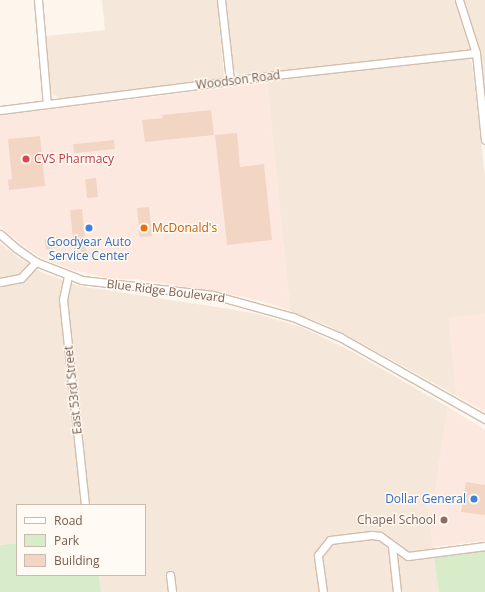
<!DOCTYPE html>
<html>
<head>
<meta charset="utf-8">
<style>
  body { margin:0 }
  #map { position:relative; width:485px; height:592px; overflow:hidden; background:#fdf6ec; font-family:"Open Sans",sans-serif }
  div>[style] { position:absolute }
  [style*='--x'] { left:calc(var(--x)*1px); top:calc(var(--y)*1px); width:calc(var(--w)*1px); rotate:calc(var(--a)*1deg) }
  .residential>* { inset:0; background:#f5e8da }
  .commercial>* { inset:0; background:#fde8e0 }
  .green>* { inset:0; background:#d8ecc9 }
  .building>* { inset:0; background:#f3d5c3; transform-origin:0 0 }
  .roads { filter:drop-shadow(1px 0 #d1beb0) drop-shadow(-1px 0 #d1beb0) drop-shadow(0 1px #d1beb0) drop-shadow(0 -1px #d1beb0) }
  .minor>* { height:7px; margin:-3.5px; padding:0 3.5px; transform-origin:3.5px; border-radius:3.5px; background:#fff }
  .dots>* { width:11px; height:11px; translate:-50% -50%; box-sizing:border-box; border:2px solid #fffaf3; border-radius:50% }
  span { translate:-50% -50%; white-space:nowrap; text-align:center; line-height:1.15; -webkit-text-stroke:3px #fffaf3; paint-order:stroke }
  .street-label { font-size:12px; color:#7a5c4d }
  .health-label { font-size:12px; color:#be3a42 }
  .left { translate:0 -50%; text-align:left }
  .food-label { font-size:12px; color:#c56008 }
  .shop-label { font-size:12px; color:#366cbe }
  .right { translate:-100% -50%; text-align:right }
  .education-label { font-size:12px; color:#785e54 }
  .legend { position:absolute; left:16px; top:504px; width:130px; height:72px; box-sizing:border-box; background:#fffaf3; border:1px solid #cabbb1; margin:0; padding:5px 7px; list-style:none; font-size:12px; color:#7a5c4d }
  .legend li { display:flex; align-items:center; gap:8px; height:20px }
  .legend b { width:20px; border:1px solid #cabbb1 }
</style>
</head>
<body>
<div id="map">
  <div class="residential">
    <i style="clip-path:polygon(102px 0,217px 0,224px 77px,222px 79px,61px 98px,53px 95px,50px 92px,45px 36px,105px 30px)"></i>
    <i style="clip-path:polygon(226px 0,485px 0,485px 105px,478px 49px,240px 75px,237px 74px,233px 69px)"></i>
    <i style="clip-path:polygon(467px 57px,472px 63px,485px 177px,485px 314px,449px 318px,457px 396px,345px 334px,324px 324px,290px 311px,267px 83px,281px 78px)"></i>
    <i style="clip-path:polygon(0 243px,19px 258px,41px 272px,79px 286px,229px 309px,257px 314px,301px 327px,351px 351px,448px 407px,435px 493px,426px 494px,439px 592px,101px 592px,99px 575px,145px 575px,145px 505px,17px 505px,17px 543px,0 545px)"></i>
  </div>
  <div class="commercial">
    <i style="clip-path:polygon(267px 83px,290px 311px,269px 303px,244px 297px,137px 279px,112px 279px,70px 269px,40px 257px,23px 246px,0 226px,0 115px)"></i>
    <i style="clip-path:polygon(485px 314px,485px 412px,457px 396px,449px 318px)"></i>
    <i style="clip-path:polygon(448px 407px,485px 430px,485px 541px,433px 547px,426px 494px,435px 493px)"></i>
  </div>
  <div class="green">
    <i style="clip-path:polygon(17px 543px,17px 575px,99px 575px,101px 592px,0 592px,0 545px)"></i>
    <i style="clip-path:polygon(485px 551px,485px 592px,439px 592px,434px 557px)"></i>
  </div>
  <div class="building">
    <i style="clip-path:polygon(211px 110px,214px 135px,145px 142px,142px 120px,163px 118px,162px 115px)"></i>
    <i style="clip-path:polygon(237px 133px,240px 167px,264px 164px,272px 240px,227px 245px,215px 135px)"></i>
    <i style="clip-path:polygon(40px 136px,45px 186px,9px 190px,8px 180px,12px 179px,8px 139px)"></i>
    <i style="left:114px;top:140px;width:9px;height:41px;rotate:84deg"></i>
    <i style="left:96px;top:178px;width:19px;height:11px;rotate:84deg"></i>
    <i style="clip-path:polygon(149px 207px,152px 236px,140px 237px,138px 229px,139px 229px,137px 208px)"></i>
    <i style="left:82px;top:209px;width:50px;height:12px;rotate:84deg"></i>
    <i style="left:58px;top:237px;width:10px;height:14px;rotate:79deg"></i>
    <i style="clip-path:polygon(466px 482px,485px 485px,485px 515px,461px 512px)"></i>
  </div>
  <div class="roads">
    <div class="minor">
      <i style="--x:38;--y:0;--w:104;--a:85.1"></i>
      <i style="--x:221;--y:0;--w:81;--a:83.6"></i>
      <i style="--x:459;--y:0;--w:56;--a:72.2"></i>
      <i style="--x:476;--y:53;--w:87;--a:84.1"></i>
      <i style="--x:0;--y:110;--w:278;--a:-7.2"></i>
      <i style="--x:276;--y:75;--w:201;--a:-6.3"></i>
      <i style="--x:0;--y:234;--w:21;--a:41"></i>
      <i style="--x:16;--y:248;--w:24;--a:35"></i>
      <i style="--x:36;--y:262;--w:49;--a:21.4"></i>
      <i style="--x:82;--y:280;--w:132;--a:6.5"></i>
      <i style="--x:213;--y:295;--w:83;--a:15.4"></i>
      <i style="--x:293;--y:317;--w:51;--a:23.1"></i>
      <i style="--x:340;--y:337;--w:167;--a:29.5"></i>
      <i style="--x:68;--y:276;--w:24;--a:102"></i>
      <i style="--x:63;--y:299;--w:207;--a:83.9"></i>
      <i style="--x:0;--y:282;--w:21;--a:-11"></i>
      <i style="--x:21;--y:278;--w:22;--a:-47"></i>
      <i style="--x:392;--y:546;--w:46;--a:83.8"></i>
      <i style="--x:170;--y:575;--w:17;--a:83"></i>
      <i style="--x:323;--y:592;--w:37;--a:-98"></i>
      <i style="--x:318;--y:555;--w:19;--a:-51"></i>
      <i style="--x:330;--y:540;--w:42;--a:-6.8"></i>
      <i style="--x:372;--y:535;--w:8;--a:7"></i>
      <i style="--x:380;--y:536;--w:34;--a:36"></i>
      <i style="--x:408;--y:556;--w:78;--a:-7.4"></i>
    </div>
  </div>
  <div class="dots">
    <i style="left:26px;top:159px;background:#e0444e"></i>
    <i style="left:89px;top:228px;background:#3f7fe0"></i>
    <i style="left:144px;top:228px;background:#e8710a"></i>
    <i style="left:474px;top:499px;background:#3f7fe0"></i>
    <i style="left:444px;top:520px;background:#8d6e63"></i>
  </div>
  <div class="street-label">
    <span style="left:238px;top:80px;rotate:-7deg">Woodson Road</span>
    <span style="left:166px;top:291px;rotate:7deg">Blue Ridge Boulevard</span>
    <span style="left:73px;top:390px;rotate:-96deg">East 53rd Street</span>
  </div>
  <div class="health-label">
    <span class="left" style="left:34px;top:159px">CVS Pharmacy</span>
  </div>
  <div class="food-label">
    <span class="left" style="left:152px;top:228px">McDonald's</span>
  </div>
  <div class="shop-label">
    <span style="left:89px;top:249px">Goodyear Auto<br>Service Center</span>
    <span class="right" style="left:466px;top:499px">Dollar General</span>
  </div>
  <div class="education-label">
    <span class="right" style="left:436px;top:520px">Chapel School</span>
  </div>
  <ul class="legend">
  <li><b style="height:5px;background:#fff"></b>Road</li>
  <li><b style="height:11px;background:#d8ecc9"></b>Park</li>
  <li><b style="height:11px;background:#f3d5c3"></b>Building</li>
  </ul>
</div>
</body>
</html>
